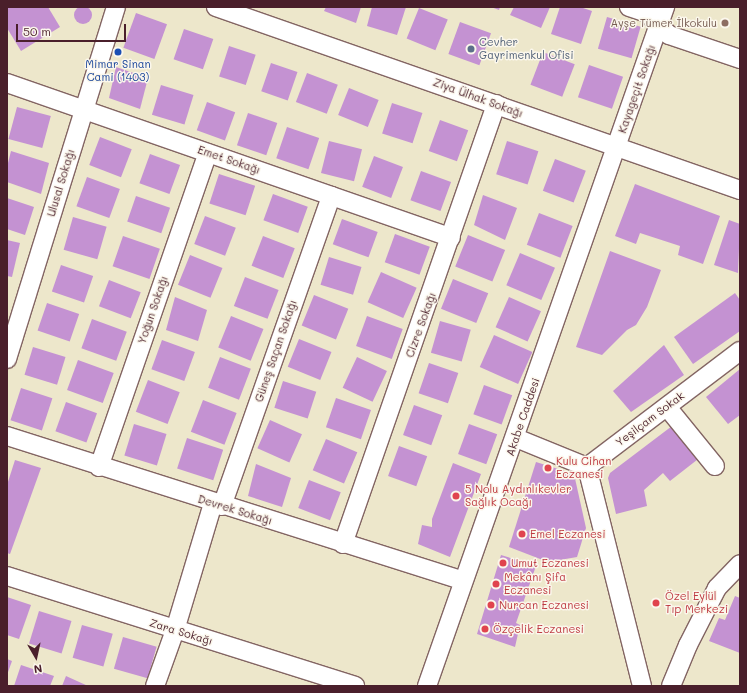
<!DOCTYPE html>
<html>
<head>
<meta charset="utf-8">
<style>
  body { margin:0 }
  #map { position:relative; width:747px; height:693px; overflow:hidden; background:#ede7cb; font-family:Mali,sans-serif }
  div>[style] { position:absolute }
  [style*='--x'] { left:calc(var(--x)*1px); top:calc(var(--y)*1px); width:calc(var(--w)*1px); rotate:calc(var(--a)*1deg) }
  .building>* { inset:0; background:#c492d2; transform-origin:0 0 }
  .round { border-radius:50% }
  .roads { filter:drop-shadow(1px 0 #836563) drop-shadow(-1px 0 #836563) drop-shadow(0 1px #836563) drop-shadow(0 -1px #836563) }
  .minor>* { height:18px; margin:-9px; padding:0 9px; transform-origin:9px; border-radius:9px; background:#fff }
  .dots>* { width:11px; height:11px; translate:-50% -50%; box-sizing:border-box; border:2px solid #fbf7ec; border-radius:50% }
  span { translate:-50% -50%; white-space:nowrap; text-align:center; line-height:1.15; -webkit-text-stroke:3px #fbf7ec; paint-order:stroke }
  .education-label { font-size:11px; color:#785e54 }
  .right { translate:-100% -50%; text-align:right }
  .service-label { font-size:11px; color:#4e5e75 }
  .left { translate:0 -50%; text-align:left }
  .transit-label { font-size:11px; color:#164399 }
  .street-label { font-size:11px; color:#4a1f2b }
  .health-label { font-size:11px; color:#be3a42 }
  .frame { position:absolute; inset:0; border:8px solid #4a1f2b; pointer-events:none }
  .north { position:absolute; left:16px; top:637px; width:40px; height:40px; -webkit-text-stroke:3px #fbf7ec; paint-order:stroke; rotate:171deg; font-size:11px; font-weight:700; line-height:16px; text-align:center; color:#4a1f2b }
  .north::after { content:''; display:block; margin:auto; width:14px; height:18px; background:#4a1f2b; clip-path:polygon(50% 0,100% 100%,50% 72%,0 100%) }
  .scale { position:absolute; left:16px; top:24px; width:110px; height:18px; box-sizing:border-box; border:2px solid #4a1f2b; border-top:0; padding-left:5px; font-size:12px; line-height:14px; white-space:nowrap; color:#4a1f2b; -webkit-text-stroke:3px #fbf7ec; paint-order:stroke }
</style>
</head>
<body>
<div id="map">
  <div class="building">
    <i class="round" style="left:74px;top:6px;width:18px;height:18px"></i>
    <i style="clip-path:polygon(7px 7px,48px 7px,60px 27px,21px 51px,7px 28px)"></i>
    <i style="clip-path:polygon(326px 7px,361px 7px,356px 23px,324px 11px)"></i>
    <i style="clip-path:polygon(372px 7px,406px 7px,397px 35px,367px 26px)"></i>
    <i style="clip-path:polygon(491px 7px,500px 7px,499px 10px)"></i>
    <i style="clip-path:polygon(514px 7px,550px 7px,541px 28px,510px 15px)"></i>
    <i style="clip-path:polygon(560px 7px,580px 7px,592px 11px,581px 44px,551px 34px)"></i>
    <i style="left:419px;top:8px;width:31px;height:33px;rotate:22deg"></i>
    <i style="left:136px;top:13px;width:33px;height:37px;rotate:20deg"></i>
    <i style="left:607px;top:17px;width:35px;height:33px;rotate:16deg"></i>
    <i style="left:460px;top:22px;width:33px;height:34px;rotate:20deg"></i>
    <i style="left:184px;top:29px;width:31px;height:32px;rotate:19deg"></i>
    <i style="left:229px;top:46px;width:28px;height:32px;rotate:18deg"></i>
    <i style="left:543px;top:52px;width:34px;height:35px;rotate:21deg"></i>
    <i style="left:271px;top:63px;width:28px;height:30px;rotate:19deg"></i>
    <i style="left:589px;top:65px;width:36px;height:34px;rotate:19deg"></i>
    <i style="clip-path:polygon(116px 67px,148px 78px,140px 109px,109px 98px)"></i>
    <i style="left:307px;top:73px;width:33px;height:31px;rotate:21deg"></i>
    <i style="left:161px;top:85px;width:34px;height:31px;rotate:17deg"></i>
    <i style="left:349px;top:88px;width:32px;height:29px;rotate:22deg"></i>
    <i style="left:207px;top:102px;width:30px;height:30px;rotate:20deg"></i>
    <i style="left:392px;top:103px;width:32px;height:32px;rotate:18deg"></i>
    <i style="left:17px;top:107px;width:35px;height:33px;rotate:15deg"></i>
    <i style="left:248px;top:113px;width:31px;height:34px;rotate:19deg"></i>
    <i style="left:440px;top:120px;width:30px;height:33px;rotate:20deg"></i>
    <i style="left:287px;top:127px;width:34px;height:33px;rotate:19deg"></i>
    <i style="left:100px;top:137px;width:34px;height:30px;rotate:21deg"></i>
    <i style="left:329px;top:141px;width:34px;height:33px;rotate:14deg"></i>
    <i style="left:507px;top:141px;width:33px;height:35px;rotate:18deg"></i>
    <i style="clip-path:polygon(11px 151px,49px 163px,41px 194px,7px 182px,7px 167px)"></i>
    <i style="left:150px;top:154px;width:32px;height:31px;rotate:20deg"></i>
    <i style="left:374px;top:156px;width:31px;height:33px;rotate:21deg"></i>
    <i style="left:555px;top:159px;width:33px;height:34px;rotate:21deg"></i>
    <i style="left:421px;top:171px;width:32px;height:31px;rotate:20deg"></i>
    <i style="left:219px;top:174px;width:38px;height:31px;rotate:18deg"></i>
    <i style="left:87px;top:177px;width:35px;height:31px;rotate:20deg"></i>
    <i style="clip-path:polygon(635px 184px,720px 216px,703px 264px,678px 255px,680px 246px,640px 233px,636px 244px,615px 236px)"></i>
    <i style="left:273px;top:194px;width:37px;height:28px;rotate:20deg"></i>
    <i style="clip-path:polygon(483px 195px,517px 208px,505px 240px,474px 225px)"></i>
    <i style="left:136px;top:196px;width:36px;height:27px;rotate:19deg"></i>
    <i style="clip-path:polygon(7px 198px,34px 207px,25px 235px,7px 229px)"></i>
    <i style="left:539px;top:213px;width:36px;height:34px;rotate:21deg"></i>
    <i style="left:205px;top:216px;width:33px;height:30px;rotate:21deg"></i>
    <i style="left:73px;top:217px;width:35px;height:34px;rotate:16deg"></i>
    <i style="left:342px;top:219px;width:38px;height:27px;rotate:20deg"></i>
    <i style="clip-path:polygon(729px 220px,740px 224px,738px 273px,714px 265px)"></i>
    <i style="left:395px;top:234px;width:37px;height:30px;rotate:20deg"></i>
    <i style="left:468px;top:235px;width:40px;height:34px;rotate:22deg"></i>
    <i style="left:123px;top:236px;width:39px;height:32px;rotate:19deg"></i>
    <i style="left:263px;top:236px;width:34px;height:32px;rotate:21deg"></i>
    <i style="clip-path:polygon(7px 240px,20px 243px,12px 277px,7px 276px)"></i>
    <i style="clip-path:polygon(610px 251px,661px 270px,647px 307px,636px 325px,627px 330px,602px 355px,576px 347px)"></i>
    <i style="left:520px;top:253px;width:38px;height:35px;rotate:23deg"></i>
    <i style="left:190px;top:255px;width:35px;height:32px;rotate:22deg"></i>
    <i style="left:329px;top:257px;width:34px;height:29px;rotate:17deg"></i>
    <i style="left:61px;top:265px;width:34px;height:28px;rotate:19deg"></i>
    <i style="left:381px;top:272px;width:39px;height:33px;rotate:24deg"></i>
    <i style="left:245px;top:277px;width:36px;height:31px;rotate:21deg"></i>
    <i style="left:453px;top:279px;width:38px;height:32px;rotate:22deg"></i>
    <i style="left:109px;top:280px;width:34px;height:28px;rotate:21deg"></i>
    <i style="clip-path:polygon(735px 293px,740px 300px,740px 331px,693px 364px,674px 337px)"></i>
    <i style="left:314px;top:295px;width:37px;height:33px;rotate:22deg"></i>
    <i style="clip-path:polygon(175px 297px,207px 310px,198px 341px,166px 330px)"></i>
    <i style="left:509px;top:297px;width:35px;height:33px;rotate:24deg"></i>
    <i style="left:47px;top:303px;width:34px;height:29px;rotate:19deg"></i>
    <i style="left:231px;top:316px;width:35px;height:34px;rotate:22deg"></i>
    <i style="left:367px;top:316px;width:38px;height:32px;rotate:20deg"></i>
    <i style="left:92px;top:319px;width:37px;height:31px;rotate:20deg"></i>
    <i style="left:440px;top:321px;width:32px;height:33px;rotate:16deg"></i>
    <i style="left:494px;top:335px;width:42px;height:35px;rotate:24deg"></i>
    <i style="left:299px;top:339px;width:35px;height:30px;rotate:22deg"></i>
    <i style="left:162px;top:340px;width:35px;height:31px;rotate:20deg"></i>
    <i style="clip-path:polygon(664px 345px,684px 375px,631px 412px,613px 391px)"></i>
    <i style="left:33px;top:347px;width:34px;height:29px;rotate:17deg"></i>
    <i style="left:220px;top:357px;width:33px;height:33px;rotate:21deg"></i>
    <i style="left:357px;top:357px;width:33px;height:34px;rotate:25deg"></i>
    <i style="left:78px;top:360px;width:38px;height:32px;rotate:20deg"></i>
    <i style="left:429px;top:363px;width:31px;height:32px;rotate:19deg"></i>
    <i style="clip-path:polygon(740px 369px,740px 415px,728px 424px,706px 397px)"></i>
    <i style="left:148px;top:380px;width:34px;height:34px;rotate:21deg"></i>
    <i style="left:283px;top:381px;width:35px;height:28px;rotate:18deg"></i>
    <i style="left:484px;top:385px;width:30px;height:31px;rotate:20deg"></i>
    <i style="left:21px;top:388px;width:33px;height:34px;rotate:18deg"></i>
    <i style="left:336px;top:398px;width:37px;height:31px;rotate:19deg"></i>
    <i style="left:203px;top:400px;width:36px;height:34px;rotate:21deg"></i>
    <i style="left:66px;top:402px;width:33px;height:31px;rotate:20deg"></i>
    <i style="left:414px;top:405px;width:30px;height:32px;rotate:20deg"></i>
    <i style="left:270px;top:420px;width:35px;height:31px;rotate:24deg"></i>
    <i style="clip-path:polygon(676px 423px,702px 456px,670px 481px,663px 473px,644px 490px,647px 506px,616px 514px,608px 478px,610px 473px)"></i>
    <i style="left:134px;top:424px;width:34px;height:33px;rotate:17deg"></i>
    <i style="left:469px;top:424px;width:30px;height:32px;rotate:20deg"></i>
    <i style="left:187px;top:438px;width:38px;height:32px;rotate:18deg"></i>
    <i style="left:326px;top:439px;width:34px;height:34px;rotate:23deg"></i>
    <i style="left:399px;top:446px;width:30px;height:32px;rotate:20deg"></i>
    <i style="clip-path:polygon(15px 460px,41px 468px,10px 554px,7px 553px,7px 485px)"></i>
    <i style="clip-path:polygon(536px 462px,574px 474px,586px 528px,577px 557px,548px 562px,509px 547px)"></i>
    <i style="clip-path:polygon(453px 463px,481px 474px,450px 557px,418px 544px,422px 525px,432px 527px,432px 519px)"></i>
    <i style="clip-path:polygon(256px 464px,291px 478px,282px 507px,248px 496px)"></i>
    <i style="left:309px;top:480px;width:34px;height:30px;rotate:21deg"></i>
    <i style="clip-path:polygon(501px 555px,536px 566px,516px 623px,520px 625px,515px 647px,477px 634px)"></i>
    <i style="clip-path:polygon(735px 596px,740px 598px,740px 653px,709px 641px,719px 618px,725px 620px)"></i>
    <i style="clip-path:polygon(7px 597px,31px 605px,19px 639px,7px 635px)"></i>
    <i style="left:39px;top:611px;width:34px;height:34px;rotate:17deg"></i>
    <i style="left:82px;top:625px;width:32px;height:34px;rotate:16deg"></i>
    <i style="left:123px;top:637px;width:35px;height:33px;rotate:16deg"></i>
    <i style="clip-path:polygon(7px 659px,12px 661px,7px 675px)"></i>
    <i style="clip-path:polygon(21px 665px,54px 676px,50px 686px,14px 686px)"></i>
    <i style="clip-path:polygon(66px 676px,88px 686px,62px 686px)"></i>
  </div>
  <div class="roads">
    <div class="minor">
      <i style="--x:216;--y:7;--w:555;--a:19.25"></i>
      <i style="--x:629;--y:7;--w:19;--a:18"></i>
      <i style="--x:647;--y:13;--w:31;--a:45"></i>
      <i style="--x:669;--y:35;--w:75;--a:18.7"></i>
      <i style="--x:7;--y:83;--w:470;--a:19.2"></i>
      <i style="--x:7;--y:359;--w:368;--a:-72.8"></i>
      <i style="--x:667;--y:407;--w:76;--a:50.9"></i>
      <i style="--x:7;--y:436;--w:478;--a:17.6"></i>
      <i style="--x:516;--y:438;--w:77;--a:22.2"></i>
      <i style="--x:99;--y:467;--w:332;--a:-70.9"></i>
      <i style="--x:222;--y:506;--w:329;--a:-70.6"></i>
      <i style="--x:343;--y:544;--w:466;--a:-70.8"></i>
      <i style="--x:7;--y:576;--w:365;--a:17.5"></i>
      <i style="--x:155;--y:686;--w:59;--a:-70.3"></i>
      <i style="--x:175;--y:630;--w:133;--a:-73.3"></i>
      <i style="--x:427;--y:686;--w:720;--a:-70.68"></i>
      <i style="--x:642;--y:686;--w:226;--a:-104.1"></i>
      <i style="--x:587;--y:467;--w:192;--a:-37.2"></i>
      <i style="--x:671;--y:686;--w:44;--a:-67.5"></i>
      <i style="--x:688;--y:645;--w:64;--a:-63"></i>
      <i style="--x:717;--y:588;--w:33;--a:-46"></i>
    </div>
  </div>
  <div class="dots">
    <i style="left:725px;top:23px;background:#8d6e63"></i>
    <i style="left:471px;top:49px;background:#5c6f8a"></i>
    <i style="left:118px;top:52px;background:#1a4fb4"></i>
    <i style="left:548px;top:468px;background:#e0444e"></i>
    <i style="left:456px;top:496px;background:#e0444e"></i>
    <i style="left:522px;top:534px;background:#e0444e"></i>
    <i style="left:503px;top:563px;background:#e0444e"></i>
    <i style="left:496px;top:584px;background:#e0444e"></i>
    <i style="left:656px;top:603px;background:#e0444e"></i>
    <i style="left:491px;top:605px;background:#e0444e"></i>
    <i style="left:485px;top:629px;background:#e0444e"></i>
  </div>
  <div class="education-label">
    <span class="right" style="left:717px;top:23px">Ayşe Tümer İlkokulu</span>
  </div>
  <div class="service-label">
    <span class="left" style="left:479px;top:49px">Cevher<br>Gayrimenkul Ofisi</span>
  </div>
  <div class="transit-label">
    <span style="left:118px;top:71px">Mimar Sinan<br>Cami (1403)</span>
  </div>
  <div class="street-label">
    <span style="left:637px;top:89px;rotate:-71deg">Kayageçit Sokağı</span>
    <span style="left:478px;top:98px;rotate:20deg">Ziya Ülhak Sokağı</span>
    <span style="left:229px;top:160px;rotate:19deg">Emet Sokağı</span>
    <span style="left:61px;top:183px;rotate:-73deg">Ulusal Sokağı</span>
    <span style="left:153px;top:310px;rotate:-71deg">Yoğun Sokağı</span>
    <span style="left:421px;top:325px;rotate:-70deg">Cizre Sokağı</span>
    <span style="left:276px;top:351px;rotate:-71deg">Güneş Saçan Sokağı</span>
    <span style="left:523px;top:417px;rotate:-71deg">Akabe Caddesi</span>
    <span style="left:650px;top:419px;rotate:-37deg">Yeşilçam Sokak</span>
    <span style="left:235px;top:510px;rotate:17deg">Devrek Sokağı</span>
    <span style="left:181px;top:632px;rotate:17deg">Zara Sokağı</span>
  </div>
  <div class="health-label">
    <span class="left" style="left:556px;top:468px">Kulu Cihan<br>Eczanesi</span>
    <span class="left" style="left:465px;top:496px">5 Nolu Aydınlıkevler<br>Sağlık Ocağı</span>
    <span class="left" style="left:530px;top:534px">Emel Eczanesi</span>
    <span class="left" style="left:511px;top:563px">Umut Eczanesi</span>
    <span class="left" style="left:504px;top:584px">Mekânı Şifa<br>Eczanesi</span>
    <span class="left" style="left:665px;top:603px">Özel Eylül<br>Tıp Merkezi</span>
    <span class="left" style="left:499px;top:605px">Nurcan Eczanesi</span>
    <span class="left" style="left:493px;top:629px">Özçelik Eczanesi</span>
  </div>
  <div class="frame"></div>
  <div class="north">N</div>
  <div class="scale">50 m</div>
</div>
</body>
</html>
